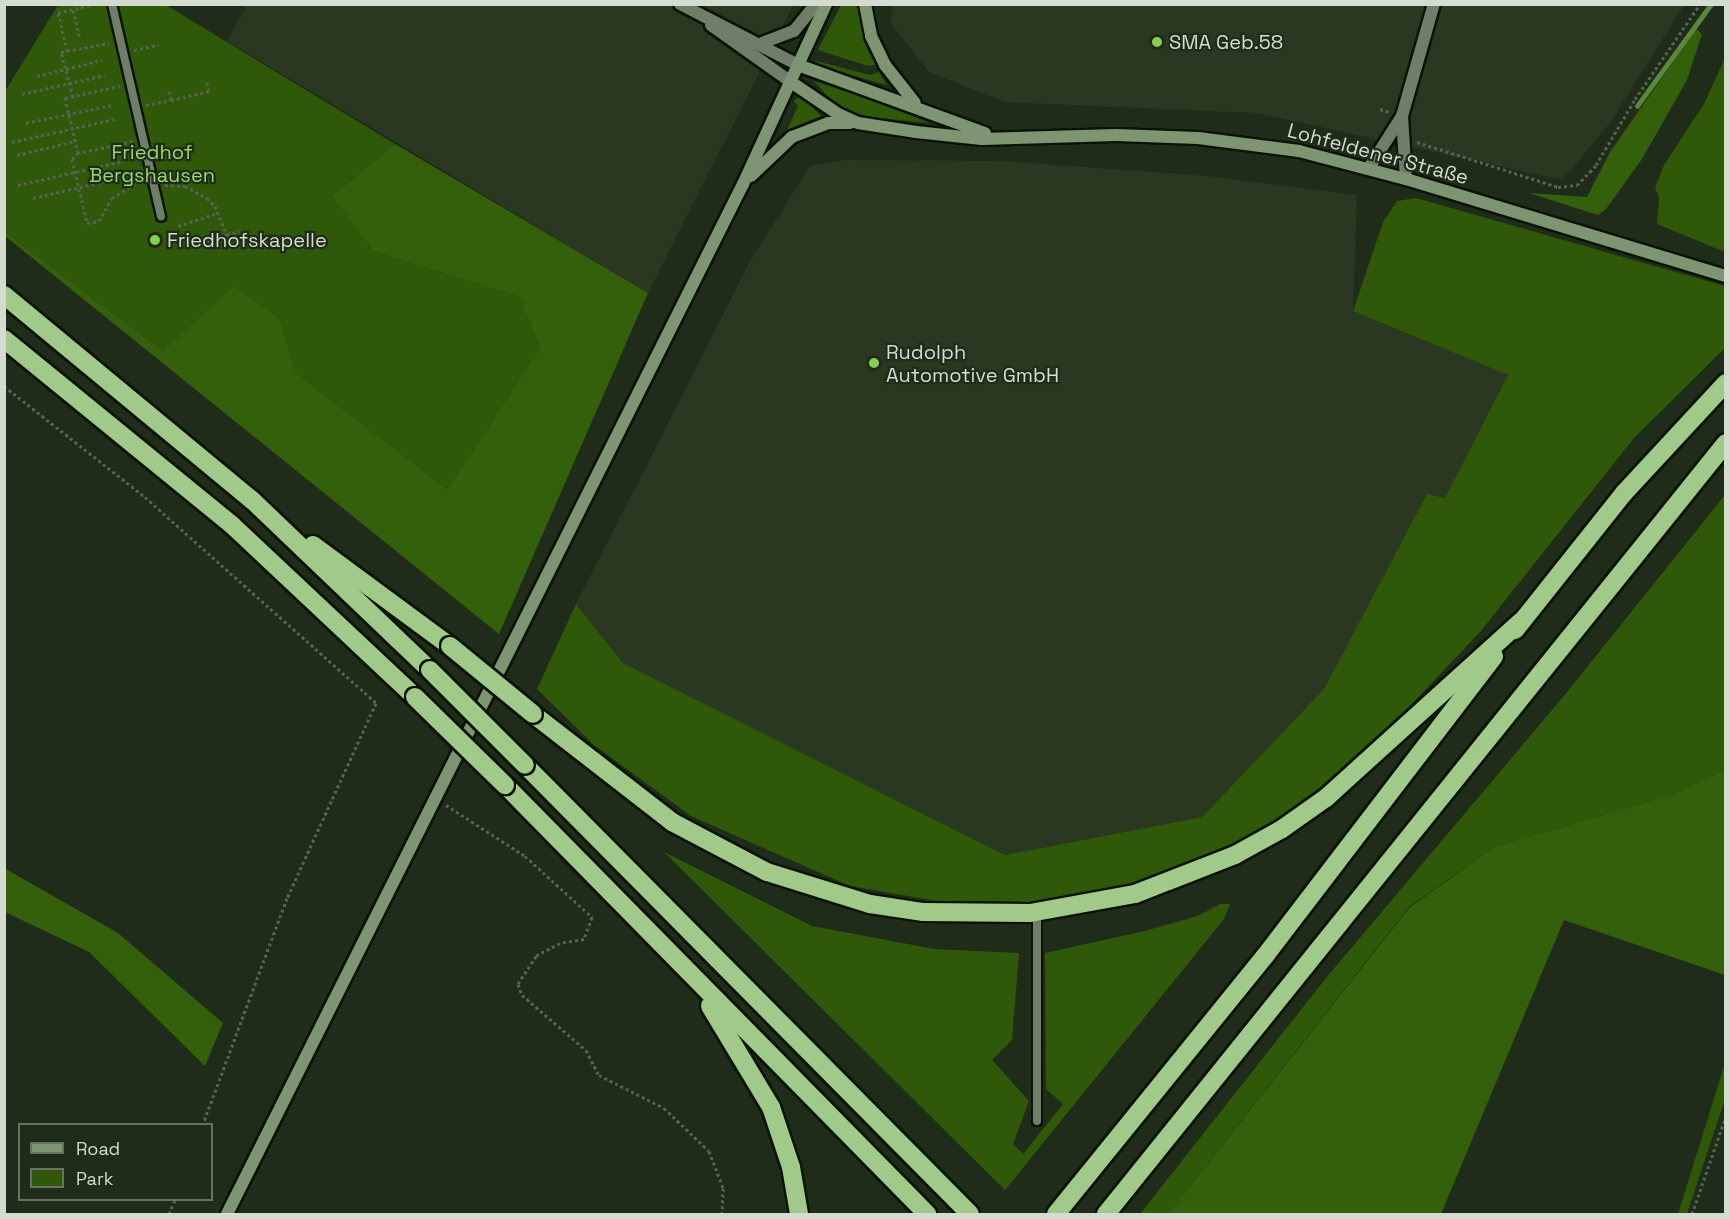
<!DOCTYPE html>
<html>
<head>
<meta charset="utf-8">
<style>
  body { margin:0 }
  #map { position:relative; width:1730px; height:1219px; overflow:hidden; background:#202c1a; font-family:"Space Grotesk",sans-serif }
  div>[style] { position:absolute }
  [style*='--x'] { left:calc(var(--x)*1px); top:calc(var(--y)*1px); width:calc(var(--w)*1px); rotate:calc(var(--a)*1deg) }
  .built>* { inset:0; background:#2a3822 }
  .green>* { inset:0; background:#2f5808 }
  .forest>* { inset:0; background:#34600c }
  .stream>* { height:4.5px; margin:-2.25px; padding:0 2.25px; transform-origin:2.25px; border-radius:2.25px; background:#59883a }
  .path>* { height:3px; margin-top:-1.5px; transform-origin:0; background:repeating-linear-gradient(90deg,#576252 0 3px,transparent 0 6px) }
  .roads { filter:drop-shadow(2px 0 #0a1404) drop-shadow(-2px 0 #0a1404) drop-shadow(0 2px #0a1404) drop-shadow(0 -2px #0a1404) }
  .service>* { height:8px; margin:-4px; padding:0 4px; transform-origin:4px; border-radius:4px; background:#707e69 }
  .minor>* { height:12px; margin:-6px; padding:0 6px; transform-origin:6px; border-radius:6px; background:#707e69 }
  .tertiary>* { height:12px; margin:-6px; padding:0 6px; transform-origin:6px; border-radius:6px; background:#707e69 }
  .secondary>* { height:12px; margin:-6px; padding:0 6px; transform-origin:6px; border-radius:6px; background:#7f9473 }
  .motorway>* { height:18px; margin:-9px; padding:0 9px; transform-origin:9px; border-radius:9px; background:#a1c989 }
  .bridges { filter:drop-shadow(2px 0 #0a1404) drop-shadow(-2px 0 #0a1404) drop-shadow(0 2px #0a1404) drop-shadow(0 -2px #0a1404) }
  .motorway-bridge>* { height:18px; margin:-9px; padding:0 9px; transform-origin:9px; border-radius:9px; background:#a1c989 }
  .dots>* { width:16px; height:16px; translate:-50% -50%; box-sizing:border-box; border:3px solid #202c1a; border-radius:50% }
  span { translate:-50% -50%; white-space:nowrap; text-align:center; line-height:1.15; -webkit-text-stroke:4.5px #202c1a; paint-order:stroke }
  .poi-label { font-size:20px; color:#d4dcd0 }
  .left { translate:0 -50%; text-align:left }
  .park-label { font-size:20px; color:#98d76f }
  .street-label { font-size:20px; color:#d4dcd0 }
  .frame { position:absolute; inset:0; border:6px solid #d4dcd0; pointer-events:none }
  .legend { position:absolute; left:18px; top:1123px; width:195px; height:78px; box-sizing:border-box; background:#202c1a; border:2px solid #687263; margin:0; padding:8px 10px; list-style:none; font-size:18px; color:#d4dcd0 }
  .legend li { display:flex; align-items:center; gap:12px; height:30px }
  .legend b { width:30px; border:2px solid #687263 }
</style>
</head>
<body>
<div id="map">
  <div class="built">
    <i style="clip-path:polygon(894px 4px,1684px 5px,1610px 123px,1562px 180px,1257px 113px,1005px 102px,929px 72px,890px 22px)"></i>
    <i style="clip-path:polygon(247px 5px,793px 5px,648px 293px,227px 41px)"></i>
    <i style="clip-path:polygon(845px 160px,1001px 161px,1206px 176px,1357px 195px,1353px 311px,1508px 375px,1445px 498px,1427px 495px,1324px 689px,1202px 817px,1005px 855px,623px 663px,576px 604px,751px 260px,810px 166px)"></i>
  </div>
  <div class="green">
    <i style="clip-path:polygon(58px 5px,166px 5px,395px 144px,332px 196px,373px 251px,519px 297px,540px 348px,447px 489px,296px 373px,280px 319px,235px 287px,163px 351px,5px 232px,4px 93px)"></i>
    <i style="clip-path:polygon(841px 5px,859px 5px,861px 25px,876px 65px,868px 66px,818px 50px)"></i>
    <i style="clip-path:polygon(1725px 58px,1725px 252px,1657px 224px,1659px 198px,1655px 188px,1664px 165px,1704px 104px)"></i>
    <i style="clip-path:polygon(816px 61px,870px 75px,879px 72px,887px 85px,819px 66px)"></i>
    <i style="clip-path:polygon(814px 81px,891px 106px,929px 123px,859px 116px,836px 106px)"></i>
    <i style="clip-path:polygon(800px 95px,821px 116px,787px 130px,798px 106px,794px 101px)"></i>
    <i style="clip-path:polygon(1416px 198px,1725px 286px,1725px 348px,1634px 438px,1480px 632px,1355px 764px,1256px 836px,1186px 870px,1064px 905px,960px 905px,850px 886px,691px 816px,594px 745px,537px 689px,576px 604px,623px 663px,1005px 855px,1202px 817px,1324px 689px,1427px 494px,1445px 498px,1508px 375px,1353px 311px,1383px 222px,1397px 201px)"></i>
    <i style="clip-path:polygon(1725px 495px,1725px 770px,1671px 795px,1494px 847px,1409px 907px,1168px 1214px,1140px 1214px,1326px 978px,1563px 697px)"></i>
    <i style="clip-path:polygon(664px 852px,812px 926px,934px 949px,1019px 953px,1012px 1040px,992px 1060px,1029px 1101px,1013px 1144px,1023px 1154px,1063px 1104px,1046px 1089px,1045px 953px,1145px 931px,1198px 916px,1220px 904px,1230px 904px,1224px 919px,1005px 1190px)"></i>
    <i style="clip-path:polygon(1725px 1063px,1725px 1099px,1687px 1214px,1678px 1214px)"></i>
  </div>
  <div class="forest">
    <i style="clip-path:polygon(1696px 29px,1702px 34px,1687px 80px,1642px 159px,1606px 209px,1598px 215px,1529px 193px,1587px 197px,1610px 152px)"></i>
    <i style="clip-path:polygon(395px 144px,648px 293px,499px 634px,5px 236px,5px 232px,163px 351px,234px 286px,280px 319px,296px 373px,447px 489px,540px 348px,519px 297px,373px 251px,332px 196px)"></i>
    <i style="clip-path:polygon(1725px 770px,1725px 975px,1564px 920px,1441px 1214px,1168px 1214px,1409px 908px,1494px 847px,1671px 795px)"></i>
    <i style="clip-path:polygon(4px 868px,118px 933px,223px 1023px,205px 1066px,89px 952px,5px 912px)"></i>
  </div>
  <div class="stream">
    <i style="--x:1637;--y:106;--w:126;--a:-54"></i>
  </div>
  <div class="path">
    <i style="--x:73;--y:10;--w:30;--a:76"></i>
    <i style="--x:134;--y:50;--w:25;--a:-12"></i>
    <i style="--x:67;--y:51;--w:39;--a:-103"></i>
    <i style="--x:58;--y:13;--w:38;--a:-14"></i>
    <i style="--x:37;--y:76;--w:67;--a:-13.8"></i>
    <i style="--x:169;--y:91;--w:9;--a:77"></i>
    <i style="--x:171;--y:100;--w:39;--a:-13"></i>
    <i style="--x:209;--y:91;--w:9;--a:-103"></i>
    <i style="--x:22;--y:94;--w:85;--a:-12.9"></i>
    <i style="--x:73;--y:97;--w:47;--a:-104.9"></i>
    <i style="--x:61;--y:52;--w:49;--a:-10.6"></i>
    <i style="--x:146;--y:105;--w:25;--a:-11"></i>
    <i style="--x:1380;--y:109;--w:9;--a:18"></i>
    <i style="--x:26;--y:123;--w:88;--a:-11.8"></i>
    <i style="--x:133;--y:141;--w:56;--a:167.7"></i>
    <i style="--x:78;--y:153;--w:8;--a:135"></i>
    <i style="--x:72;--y:159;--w:66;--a:76.8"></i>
    <i style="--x:87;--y:223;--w:12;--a:-9"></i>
    <i style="--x:99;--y:221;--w:26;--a:-61"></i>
    <i style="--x:112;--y:198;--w:36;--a:-32"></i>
    <i style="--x:12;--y:142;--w:106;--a:-12.6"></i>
    <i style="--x:1417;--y:142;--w:148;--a:17.7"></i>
    <i style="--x:1558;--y:187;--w:19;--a:-6"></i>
    <i style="--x:1577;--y:185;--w:28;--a:-46"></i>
    <i style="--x:1596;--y:165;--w:77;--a:-59.4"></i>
    <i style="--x:1635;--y:99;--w:115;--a:-55.6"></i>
    <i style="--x:78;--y:153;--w:57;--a:-103.3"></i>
    <i style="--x:65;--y:98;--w:56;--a:-12.3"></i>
    <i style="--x:17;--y:155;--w:60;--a:-13.6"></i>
    <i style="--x:18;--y:185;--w:109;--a:-12.8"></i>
    <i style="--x:165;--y:185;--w:20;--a:3"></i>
    <i style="--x:185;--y:186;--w:25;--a:29"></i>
    <i style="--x:207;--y:198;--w:11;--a:45"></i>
    <i style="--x:215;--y:206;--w:31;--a:68"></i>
    <i style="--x:227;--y:235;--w:42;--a:163.3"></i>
    <i style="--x:33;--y:198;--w:75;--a:-13.1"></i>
    <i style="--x:178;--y:226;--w:42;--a:-18"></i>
    <i style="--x:227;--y:235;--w:13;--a:-18"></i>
    <i style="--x:4;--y:386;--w:179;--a:38.2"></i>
    <i style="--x:145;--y:497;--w:310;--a:41.7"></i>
    <i style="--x:376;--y:703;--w:214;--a:114.5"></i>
    <i style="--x:287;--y:898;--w:241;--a:110.4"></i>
    <i style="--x:446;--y:805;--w:94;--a:32.8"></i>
    <i style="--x:525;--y:856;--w:91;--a:42.3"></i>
    <i style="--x:592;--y:917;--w:23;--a:110"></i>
    <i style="--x:584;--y:939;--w:24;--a:171"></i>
    <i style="--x:560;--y:943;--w:27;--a:152"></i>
    <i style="--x:536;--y:956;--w:33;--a:123"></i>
    <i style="--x:518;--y:984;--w:12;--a:70"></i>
    <i style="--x:522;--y:995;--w:84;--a:40.7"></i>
    <i style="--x:586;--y:1050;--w:28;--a:63"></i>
    <i style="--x:599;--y:1075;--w:73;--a:26.9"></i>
    <i style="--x:664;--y:1108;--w:62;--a:43.7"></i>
    <i style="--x:709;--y:1151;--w:40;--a:69"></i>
    <i style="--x:723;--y:1188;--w:26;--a:92"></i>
    <i style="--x:169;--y:1214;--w:15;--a:-67"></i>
    <i style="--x:1692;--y:1214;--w:104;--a:-70.9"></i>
  </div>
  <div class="roads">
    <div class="service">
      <i style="--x:112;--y:4;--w:218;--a:77"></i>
      <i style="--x:1037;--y:1121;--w:209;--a:-90"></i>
    </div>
    <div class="minor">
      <i style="--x:1402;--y:116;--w:63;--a:86.4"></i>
      <i style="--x:1369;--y:168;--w:62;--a:-57.6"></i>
      <i style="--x:1402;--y:116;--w:116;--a:-74.1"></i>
    </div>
    <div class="tertiary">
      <i style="--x:680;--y:4;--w:133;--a:27.3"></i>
      <i style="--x:711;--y:25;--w:98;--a:35.5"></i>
      <i style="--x:762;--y:43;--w:34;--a:-21"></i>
      <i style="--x:794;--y:31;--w:35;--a:-51"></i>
    </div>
    <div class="secondary">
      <i style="--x:865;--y:4;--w:33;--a:79"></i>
      <i style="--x:871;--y:36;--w:32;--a:64"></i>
      <i style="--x:885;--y:65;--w:48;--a:51.7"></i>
      <i style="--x:798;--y:65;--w:199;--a:20"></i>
      <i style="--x:791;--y:82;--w:57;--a:34.2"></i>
      <i style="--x:838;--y:114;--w:22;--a:24"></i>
      <i style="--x:858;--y:123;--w:59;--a:8.8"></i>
      <i style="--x:916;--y:132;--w:66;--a:6.1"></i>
      <i style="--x:982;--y:139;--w:134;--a:-1.7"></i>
      <i style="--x:1116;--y:135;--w:82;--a:2.1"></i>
      <i style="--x:1198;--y:138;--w:102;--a:7.3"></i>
      <i style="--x:1299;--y:151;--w:111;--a:14.7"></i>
      <i style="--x:1406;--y:179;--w:334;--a:16.9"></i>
      <i style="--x:751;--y:176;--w:57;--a:-43.6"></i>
      <i style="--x:792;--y:137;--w:40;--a:-21"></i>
      <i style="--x:829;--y:123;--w:21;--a:0"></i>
      <i style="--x:227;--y:1214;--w:1152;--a:-63.39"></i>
      <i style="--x:743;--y:184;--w:198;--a:-65.2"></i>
    </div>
    <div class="motorway">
      <i style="--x:4;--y:295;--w:322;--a:39.6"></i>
      <i style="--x:252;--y:500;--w:246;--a:43.7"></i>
      <i style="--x:4;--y:339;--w:294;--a:39.2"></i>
      <i style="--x:232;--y:525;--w:251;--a:43.2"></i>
      <i style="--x:313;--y:545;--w:170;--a:36.4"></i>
      <i style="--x:1515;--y:630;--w:175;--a:-51.5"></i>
      <i style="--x:1624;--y:493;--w:150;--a:-47.2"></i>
      <i style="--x:533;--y:714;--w:176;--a:37.8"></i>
      <i style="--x:672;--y:822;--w:107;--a:27.8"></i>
      <i style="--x:767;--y:872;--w:108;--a:17.3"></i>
      <i style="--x:870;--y:904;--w:54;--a:8.6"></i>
      <i style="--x:923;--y:912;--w:107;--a:0.5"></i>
      <i style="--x:1030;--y:913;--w:107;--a:-10.3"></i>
      <i style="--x:1135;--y:894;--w:107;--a:-21.3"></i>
      <i style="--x:1235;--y:855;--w:54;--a:-29"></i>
      <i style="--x:1282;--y:829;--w:54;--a:-35.2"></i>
      <i style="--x:1326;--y:798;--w:263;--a:-42.2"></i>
      <i style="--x:525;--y:765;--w:632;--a:45.26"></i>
      <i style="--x:505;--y:785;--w:602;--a:45.47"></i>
      <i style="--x:710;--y:1006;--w:118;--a:58.9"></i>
      <i style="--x:771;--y:1107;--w:63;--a:71.6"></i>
      <i style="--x:791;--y:1167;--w:48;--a:80.3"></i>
      <i style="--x:1056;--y:1214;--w:332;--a:-51"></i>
      <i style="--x:1265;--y:956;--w:377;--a:-52.6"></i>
      <i style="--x:1106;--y:1214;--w:989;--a:-51.2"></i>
    </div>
  </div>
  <div class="bridges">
    <div class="motorway-bridge">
      <i style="--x:450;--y:646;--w:107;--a:39.3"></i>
      <i style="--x:430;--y:670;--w:134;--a:45"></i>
      <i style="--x:415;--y:697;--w:126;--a:44.4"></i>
    </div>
  </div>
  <div class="dots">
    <i style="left:1157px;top:42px;background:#84d04d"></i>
    <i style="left:155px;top:240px;background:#84d04d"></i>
    <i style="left:874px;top:363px;background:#84d04d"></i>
  </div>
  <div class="poi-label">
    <span class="left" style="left:1169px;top:42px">SMA Geb.58</span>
    <span class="left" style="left:167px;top:240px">Friedhofskapelle</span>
    <span class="left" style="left:886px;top:364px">Rudolph<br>Automotive GmbH</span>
  </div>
  <div class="park-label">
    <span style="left:152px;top:164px">Friedhof<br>Bergshausen</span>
  </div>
  <div class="street-label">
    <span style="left:1378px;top:154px;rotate:15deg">Lohfeldener Straße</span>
  </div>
  <div class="frame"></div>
  <ul class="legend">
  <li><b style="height:8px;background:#7f9473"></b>Road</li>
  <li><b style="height:16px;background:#2f5808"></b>Park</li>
  </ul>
</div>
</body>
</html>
